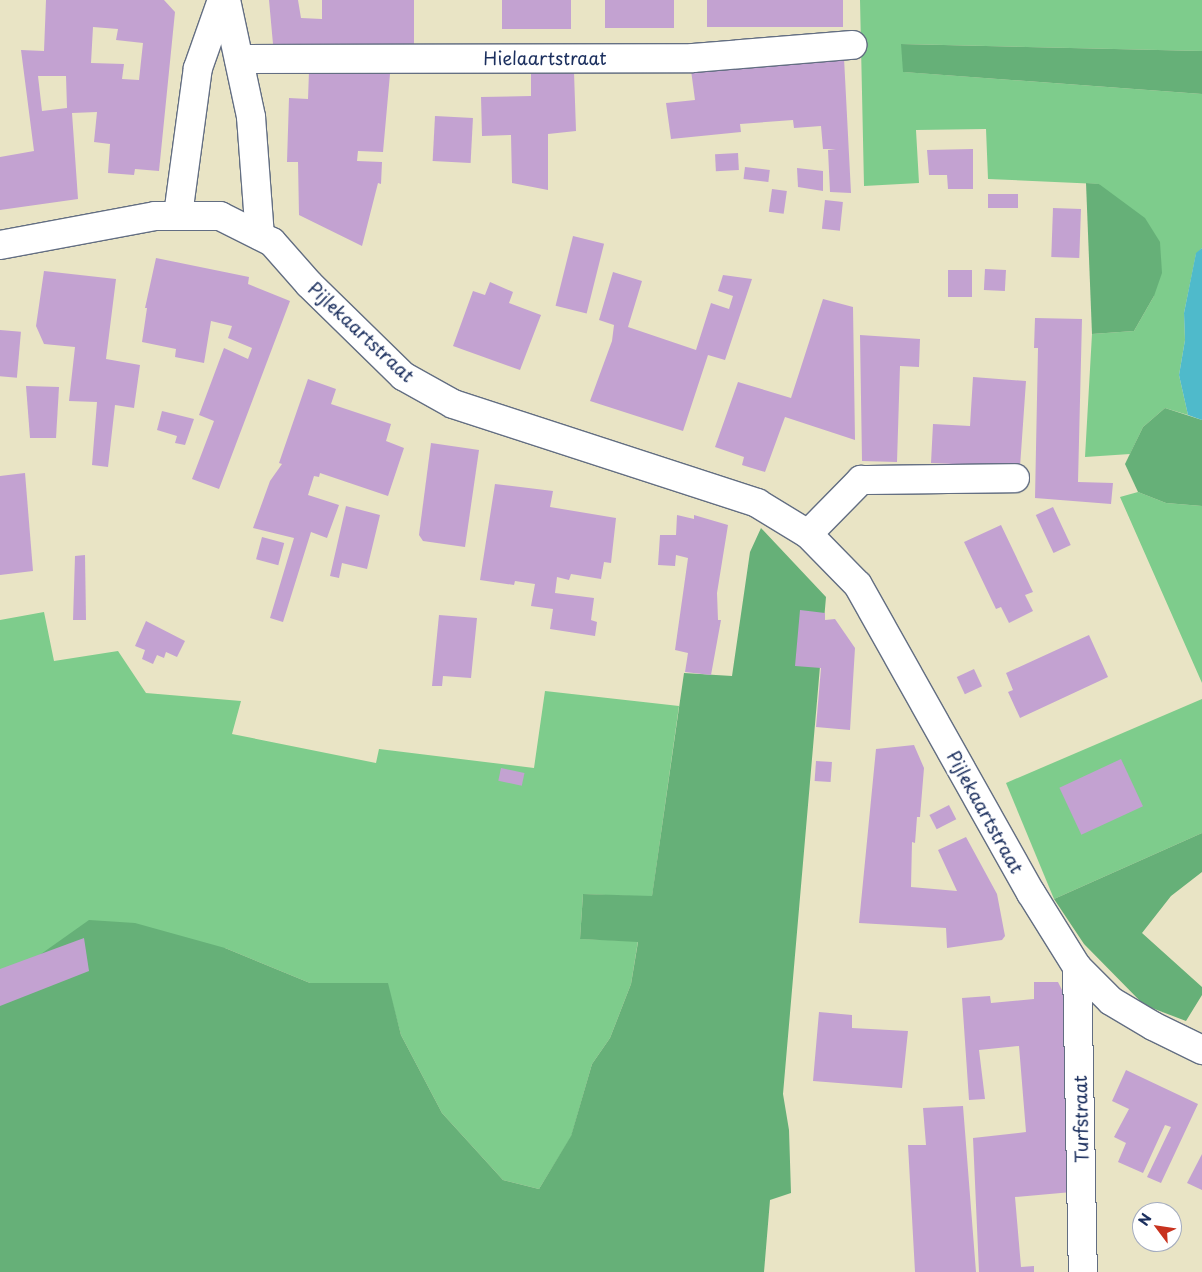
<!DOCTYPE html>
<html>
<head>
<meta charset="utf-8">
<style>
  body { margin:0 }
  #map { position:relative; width:1202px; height:1272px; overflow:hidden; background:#e9e4c5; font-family:"Playpen Sans",sans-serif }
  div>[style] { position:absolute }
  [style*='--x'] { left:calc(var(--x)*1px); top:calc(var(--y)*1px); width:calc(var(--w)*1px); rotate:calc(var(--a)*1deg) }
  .green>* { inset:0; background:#7ecc8c }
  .forest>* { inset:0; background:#66b078 }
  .water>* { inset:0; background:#4fbacb }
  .building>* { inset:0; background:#c3a2d1; transform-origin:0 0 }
  .roads { filter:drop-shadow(1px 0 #636e82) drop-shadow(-1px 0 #636e82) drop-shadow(0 1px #636e82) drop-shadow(0 -1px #636e82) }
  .minor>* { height:28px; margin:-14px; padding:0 14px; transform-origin:14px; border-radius:14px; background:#fff }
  span { translate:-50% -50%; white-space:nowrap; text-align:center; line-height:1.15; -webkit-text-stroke:5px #fff; paint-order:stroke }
  .street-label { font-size:18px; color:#1b2f5e }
  .north { position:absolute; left:1132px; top:1202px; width:50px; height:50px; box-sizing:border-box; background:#fff; border:1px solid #a4acbf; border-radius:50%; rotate:301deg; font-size:14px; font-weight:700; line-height:20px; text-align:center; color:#1b2f5e }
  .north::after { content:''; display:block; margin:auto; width:18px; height:22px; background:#c8321e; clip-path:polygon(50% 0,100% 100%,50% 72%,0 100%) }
</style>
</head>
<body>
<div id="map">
  <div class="green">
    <i style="clip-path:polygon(860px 0,1202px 0,1202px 51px,902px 44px,904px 72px,1202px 94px,1202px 248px,1196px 254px,1184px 313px,1185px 340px,1179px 375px,1188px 415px,1165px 408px,1143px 427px,1130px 454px,1085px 457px,1092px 334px,1134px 331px,1154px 296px,1099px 184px,988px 179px,986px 129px,916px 130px,919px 183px,864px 186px)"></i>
    <i style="clip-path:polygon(1138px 492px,1166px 503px,1202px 506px,1202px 683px,1120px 497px)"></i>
    <i style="clip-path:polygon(44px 612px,54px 661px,118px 651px,146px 693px,241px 701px,232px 734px,376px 763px,379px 749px,534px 768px,545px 691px,679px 706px,652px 897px,583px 894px,580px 939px,638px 941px,631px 984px,610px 1038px,592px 1064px,571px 1137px,539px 1189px,503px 1180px,442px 1113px,401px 1035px,387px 983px,310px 983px,225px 948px,17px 971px,0 978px,0 620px)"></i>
    <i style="clip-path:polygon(1202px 699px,1202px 833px,1054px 899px,1006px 783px)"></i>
  </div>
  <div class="forest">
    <i style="clip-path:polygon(901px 44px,1202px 51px,1202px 94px,903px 72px)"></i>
    <i style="clip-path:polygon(1086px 183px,1099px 184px,1145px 218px,1160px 242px,1162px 273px,1154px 296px,1134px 331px,1092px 334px)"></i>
    <i style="clip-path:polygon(1165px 408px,1202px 420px,1202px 506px,1166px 503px,1138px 492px,1125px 464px,1143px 427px)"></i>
    <i style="clip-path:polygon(761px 528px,826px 597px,783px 1094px,789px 1130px,791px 1193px,770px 1200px,764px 1272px,0 1272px,0 978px,17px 971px,89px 920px,135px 923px,225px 948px,310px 983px,388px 983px,401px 1035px,442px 1113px,503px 1180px,539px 1189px,571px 1136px,592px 1064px,610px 1038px,631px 984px,638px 942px,580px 939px,583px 894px,652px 896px,684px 673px,732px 676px,750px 552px)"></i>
    <i style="clip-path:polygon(1202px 833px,1202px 872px,1171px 896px,1142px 933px,1202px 987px,1202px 995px,1186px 1021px,1144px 1005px,1084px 944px,1054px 899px)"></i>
  </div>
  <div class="water">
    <i style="clip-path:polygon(1202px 248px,1202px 420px,1188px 415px,1179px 375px,1185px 340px,1184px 313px,1196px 253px)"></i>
  </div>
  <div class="building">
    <i style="clip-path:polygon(evenodd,46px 0,164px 0,175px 12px,159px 171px,135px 169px,134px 175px,108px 173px,110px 144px,94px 142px,97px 112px,72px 113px,78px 199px,0 210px,0 157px,34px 151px,21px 50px,44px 51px,46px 0,93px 27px,118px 29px,116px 40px,143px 43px,139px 80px,122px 79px,124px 64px,91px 63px,93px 27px,46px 0,38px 76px,66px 76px,67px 108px,42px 111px,38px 76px)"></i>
    <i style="clip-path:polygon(269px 0,298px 0,301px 18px,322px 19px,322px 0,414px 0,414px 47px,343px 50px,273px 44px)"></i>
    <i style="left:502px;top:0;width:69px;height:29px"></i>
    <i style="left:605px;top:0;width:69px;height:28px"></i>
    <i style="left:707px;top:0;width:136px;height:27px"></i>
    <i style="clip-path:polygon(844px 58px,851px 193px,830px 192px,828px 150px,836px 149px,823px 149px,821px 126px,794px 128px,793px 120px,740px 124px,741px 132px,671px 139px,666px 103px,695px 100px,691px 70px)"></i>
    <i style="clip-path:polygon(309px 71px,390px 74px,383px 152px,358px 151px,357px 161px,382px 162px,381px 184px,378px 183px,362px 246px,299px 215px,298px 162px,287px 162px,289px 98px,308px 99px)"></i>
    <i style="clip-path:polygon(574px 72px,576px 131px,548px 134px,548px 190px,512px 183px,511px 135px,482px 136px,481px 97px,531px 96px,531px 73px)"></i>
    <i style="left:435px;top:116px;width:38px;height:45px;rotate:3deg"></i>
    <i style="clip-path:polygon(973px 149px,973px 189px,948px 189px,947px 175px,929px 175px,927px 150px)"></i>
    <i style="left:738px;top:153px;width:17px;height:23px;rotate:87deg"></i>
    <i style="left:745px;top:167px;width:25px;height:12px;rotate:7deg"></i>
    <i style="clip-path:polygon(797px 168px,823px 171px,823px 191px,798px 187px)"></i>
    <i style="left:772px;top:189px;width:15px;height:23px;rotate:8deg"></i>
    <i style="left:1018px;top:194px;width:14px;height:30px;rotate:90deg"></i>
    <i style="left:825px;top:200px;width:18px;height:29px;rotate:6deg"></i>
    <i style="left:1053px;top:208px;width:28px;height:49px;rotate:2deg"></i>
    <i style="left:573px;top:236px;width:32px;height:72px;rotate:14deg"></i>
    <i style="clip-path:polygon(156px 258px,249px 277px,248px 284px,290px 301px,219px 489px,192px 479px,214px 421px,199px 415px,224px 348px,248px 359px,252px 348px,228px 338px,232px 326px,211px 321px,204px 363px,175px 357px,176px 349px,142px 342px,147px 308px,145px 308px)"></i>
    <i style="left:985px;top:269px;width:21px;height:21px;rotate:3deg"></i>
    <i style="left:948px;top:270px;width:24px;height:27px"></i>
    <i style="clip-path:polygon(44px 271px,116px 279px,106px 359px,140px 365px,134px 408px,115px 405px,108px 467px,92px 465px,97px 402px,69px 401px,75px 347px,44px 344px,36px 326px)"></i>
    <i style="clip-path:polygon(613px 272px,642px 281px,628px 327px,696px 350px,711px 303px,729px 309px,733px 296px,718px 291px,723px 275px,752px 279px,725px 360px,708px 355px,683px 431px,590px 401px,612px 341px,614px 325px,599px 320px)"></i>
    <i style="clip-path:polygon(490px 282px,513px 292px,509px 303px,541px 315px,520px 370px,453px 346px,473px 291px,485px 295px)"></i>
    <i style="clip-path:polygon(823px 299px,853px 307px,855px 440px,785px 417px,765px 472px,742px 465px,744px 457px,715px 447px,738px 382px,791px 398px)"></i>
    <i style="clip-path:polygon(1035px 318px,1082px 319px,1078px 482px,1113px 483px,1111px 504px,1035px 498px,1038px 348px,1034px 348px)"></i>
    <i style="left:0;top:330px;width:21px;height:46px;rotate:5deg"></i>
    <i style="clip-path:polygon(860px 335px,920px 339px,919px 367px,900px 366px,897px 462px,862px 461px)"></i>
    <i style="clip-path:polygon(973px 377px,1026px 381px,1020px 467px,931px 463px,933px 424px,970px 426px)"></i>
    <i style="clip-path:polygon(308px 379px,336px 389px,331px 404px,391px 424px,386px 441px,404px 448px,388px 496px,320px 473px,319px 477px,314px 476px,308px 495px,339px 505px,327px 538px,311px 532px,283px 622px,270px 618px,294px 538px,253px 528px,270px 481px,282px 464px,279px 463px)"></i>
    <i style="clip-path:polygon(26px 386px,59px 387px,56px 438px,30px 438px)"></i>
    <i style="clip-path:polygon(162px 411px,194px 419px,185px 445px,175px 443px,177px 436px,157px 430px)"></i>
    <i style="clip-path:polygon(431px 443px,479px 450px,465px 547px,423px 541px,419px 535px)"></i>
    <i style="clip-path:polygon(25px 473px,33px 571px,0 575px,0 476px)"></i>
    <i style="clip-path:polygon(495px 484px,553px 491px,550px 507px,616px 518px,611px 563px,604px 562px,601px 579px,571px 574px,569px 580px,557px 577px,555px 593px,594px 598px,591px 620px,597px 622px,595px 636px,550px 629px,553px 609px,531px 606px,535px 584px,515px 581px,514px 585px,480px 580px)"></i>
    <i style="clip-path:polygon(346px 506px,380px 515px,367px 569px,342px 563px,339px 578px,330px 576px)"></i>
    <i style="left:1053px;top:507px;width:42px;height:19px;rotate:65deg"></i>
    <i style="clip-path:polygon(677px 515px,694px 519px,694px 515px,728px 525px,717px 593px,718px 620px,721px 620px,711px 675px,685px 672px,688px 653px,675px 650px,688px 558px,676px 555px,675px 566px,658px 565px,660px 535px,676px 535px)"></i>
    <i style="clip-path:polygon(1001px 525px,1033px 592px,1025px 595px,1033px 611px,1009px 623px,1001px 607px,996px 609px,964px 542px)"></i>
    <i style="left:262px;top:537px;width:23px;height:23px;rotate:15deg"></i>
    <i style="clip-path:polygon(85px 555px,86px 620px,73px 620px,75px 556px)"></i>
    <i style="clip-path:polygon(800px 610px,825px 613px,825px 620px,835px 619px,855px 648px,850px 730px,816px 727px,821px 668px,795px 666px)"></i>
    <i style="clip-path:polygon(439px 615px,477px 618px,471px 678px,443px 676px,442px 686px,432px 686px)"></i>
    <i style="clip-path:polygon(146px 621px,185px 641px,177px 657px,166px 652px,164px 658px,157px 655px,153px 664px,142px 659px,145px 650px,135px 646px)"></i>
    <i style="clip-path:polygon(1089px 635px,1108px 677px,1020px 718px,1008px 692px,1013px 690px,1006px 673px)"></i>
    <i style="left:974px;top:669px;width:19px;height:19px;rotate:65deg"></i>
    <i style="clip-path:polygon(914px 745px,924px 768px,920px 817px,917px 817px,915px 843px,912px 842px,911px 887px,957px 891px,938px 850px,966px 837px,997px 894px,1005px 936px,1002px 940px,947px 948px,946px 928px,859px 923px,876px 749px)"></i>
    <i style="left:1121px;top:759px;width:52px;height:68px;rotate:65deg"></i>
    <i style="left:816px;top:761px;width:16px;height:20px;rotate:4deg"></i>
    <i style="left:501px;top:768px;width:24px;height:13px;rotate:12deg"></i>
    <i style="left:949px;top:805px;width:16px;height:22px;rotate:63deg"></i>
    <i style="clip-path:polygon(84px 938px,89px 971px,0 1006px,0 969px)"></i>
    <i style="clip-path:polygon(1034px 982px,1058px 982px,1066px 998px,1072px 1192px,1015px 1197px,1021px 1267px,1034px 1266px,1034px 1272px,979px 1272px,973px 1138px,1026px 1132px,1019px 1046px,979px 1050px,985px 1099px,969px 1100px,962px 998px,990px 996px,991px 1003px,1034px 999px)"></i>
    <i style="clip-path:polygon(819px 1012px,852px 1015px,852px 1028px,908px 1031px,902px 1088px,813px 1081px)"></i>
    <i style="clip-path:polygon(1126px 1070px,1198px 1104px,1161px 1183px,1147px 1177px,1171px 1127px,1165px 1125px,1143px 1173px,1118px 1162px,1126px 1143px,1114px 1137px,1129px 1109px,1112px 1101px)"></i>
    <i style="clip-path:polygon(963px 1106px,976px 1272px,915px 1272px,908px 1145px,926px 1145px,923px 1108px)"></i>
    <i style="clip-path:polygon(1202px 1154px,1202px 1190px,1187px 1183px)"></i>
  </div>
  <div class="roads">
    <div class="minor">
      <i style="--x:226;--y:0;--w:120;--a:77.9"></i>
      <i style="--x:251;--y:117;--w:119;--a:85.7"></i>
      <i style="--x:239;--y:59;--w:454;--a:-0.1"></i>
      <i style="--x:693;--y:58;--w:160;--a:-4.7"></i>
      <i style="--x:178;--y:215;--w:148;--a:-82.3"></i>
      <i style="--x:198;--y:68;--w:72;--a:-70.6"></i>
      <i style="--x:0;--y:245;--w:158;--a:-10.6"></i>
      <i style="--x:155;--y:216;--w:65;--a:0"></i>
      <i style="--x:220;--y:216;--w:58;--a:26.6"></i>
      <i style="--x:272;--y:242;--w:56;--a:48.6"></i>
      <i style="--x:309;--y:284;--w:132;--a:44.4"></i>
      <i style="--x:403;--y:376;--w:57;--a:29.2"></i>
      <i style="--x:453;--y:404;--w:320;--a:18"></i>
      <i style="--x:757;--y:503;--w:60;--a:31.3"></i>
      <i style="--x:808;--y:534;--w:71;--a:45.6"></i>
      <i style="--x:858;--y:585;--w:353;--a:60.7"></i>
      <i style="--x:1031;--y:893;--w:87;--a:58.1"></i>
      <i style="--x:1077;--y:967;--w:48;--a:45"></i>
      <i style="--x:1111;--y:1001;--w:49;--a:30.8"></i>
      <i style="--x:1153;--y:1026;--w:55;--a:26.1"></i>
      <i style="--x:808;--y:534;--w:76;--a:-45.5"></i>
      <i style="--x:861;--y:480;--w:154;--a:-0.7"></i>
      <i style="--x:1077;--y:967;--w:305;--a:88.9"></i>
    </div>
  </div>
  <div class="street-label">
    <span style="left:545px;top:58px">Hielaartstraat</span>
    <span style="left:361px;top:332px;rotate:43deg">Pijlekaartstraat</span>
    <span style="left:985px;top:812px;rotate:61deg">Pijlekaartstraat</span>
    <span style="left:1081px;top:1119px;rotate:-91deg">Turfstraat</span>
  </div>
  <div class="north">N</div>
</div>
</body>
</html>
